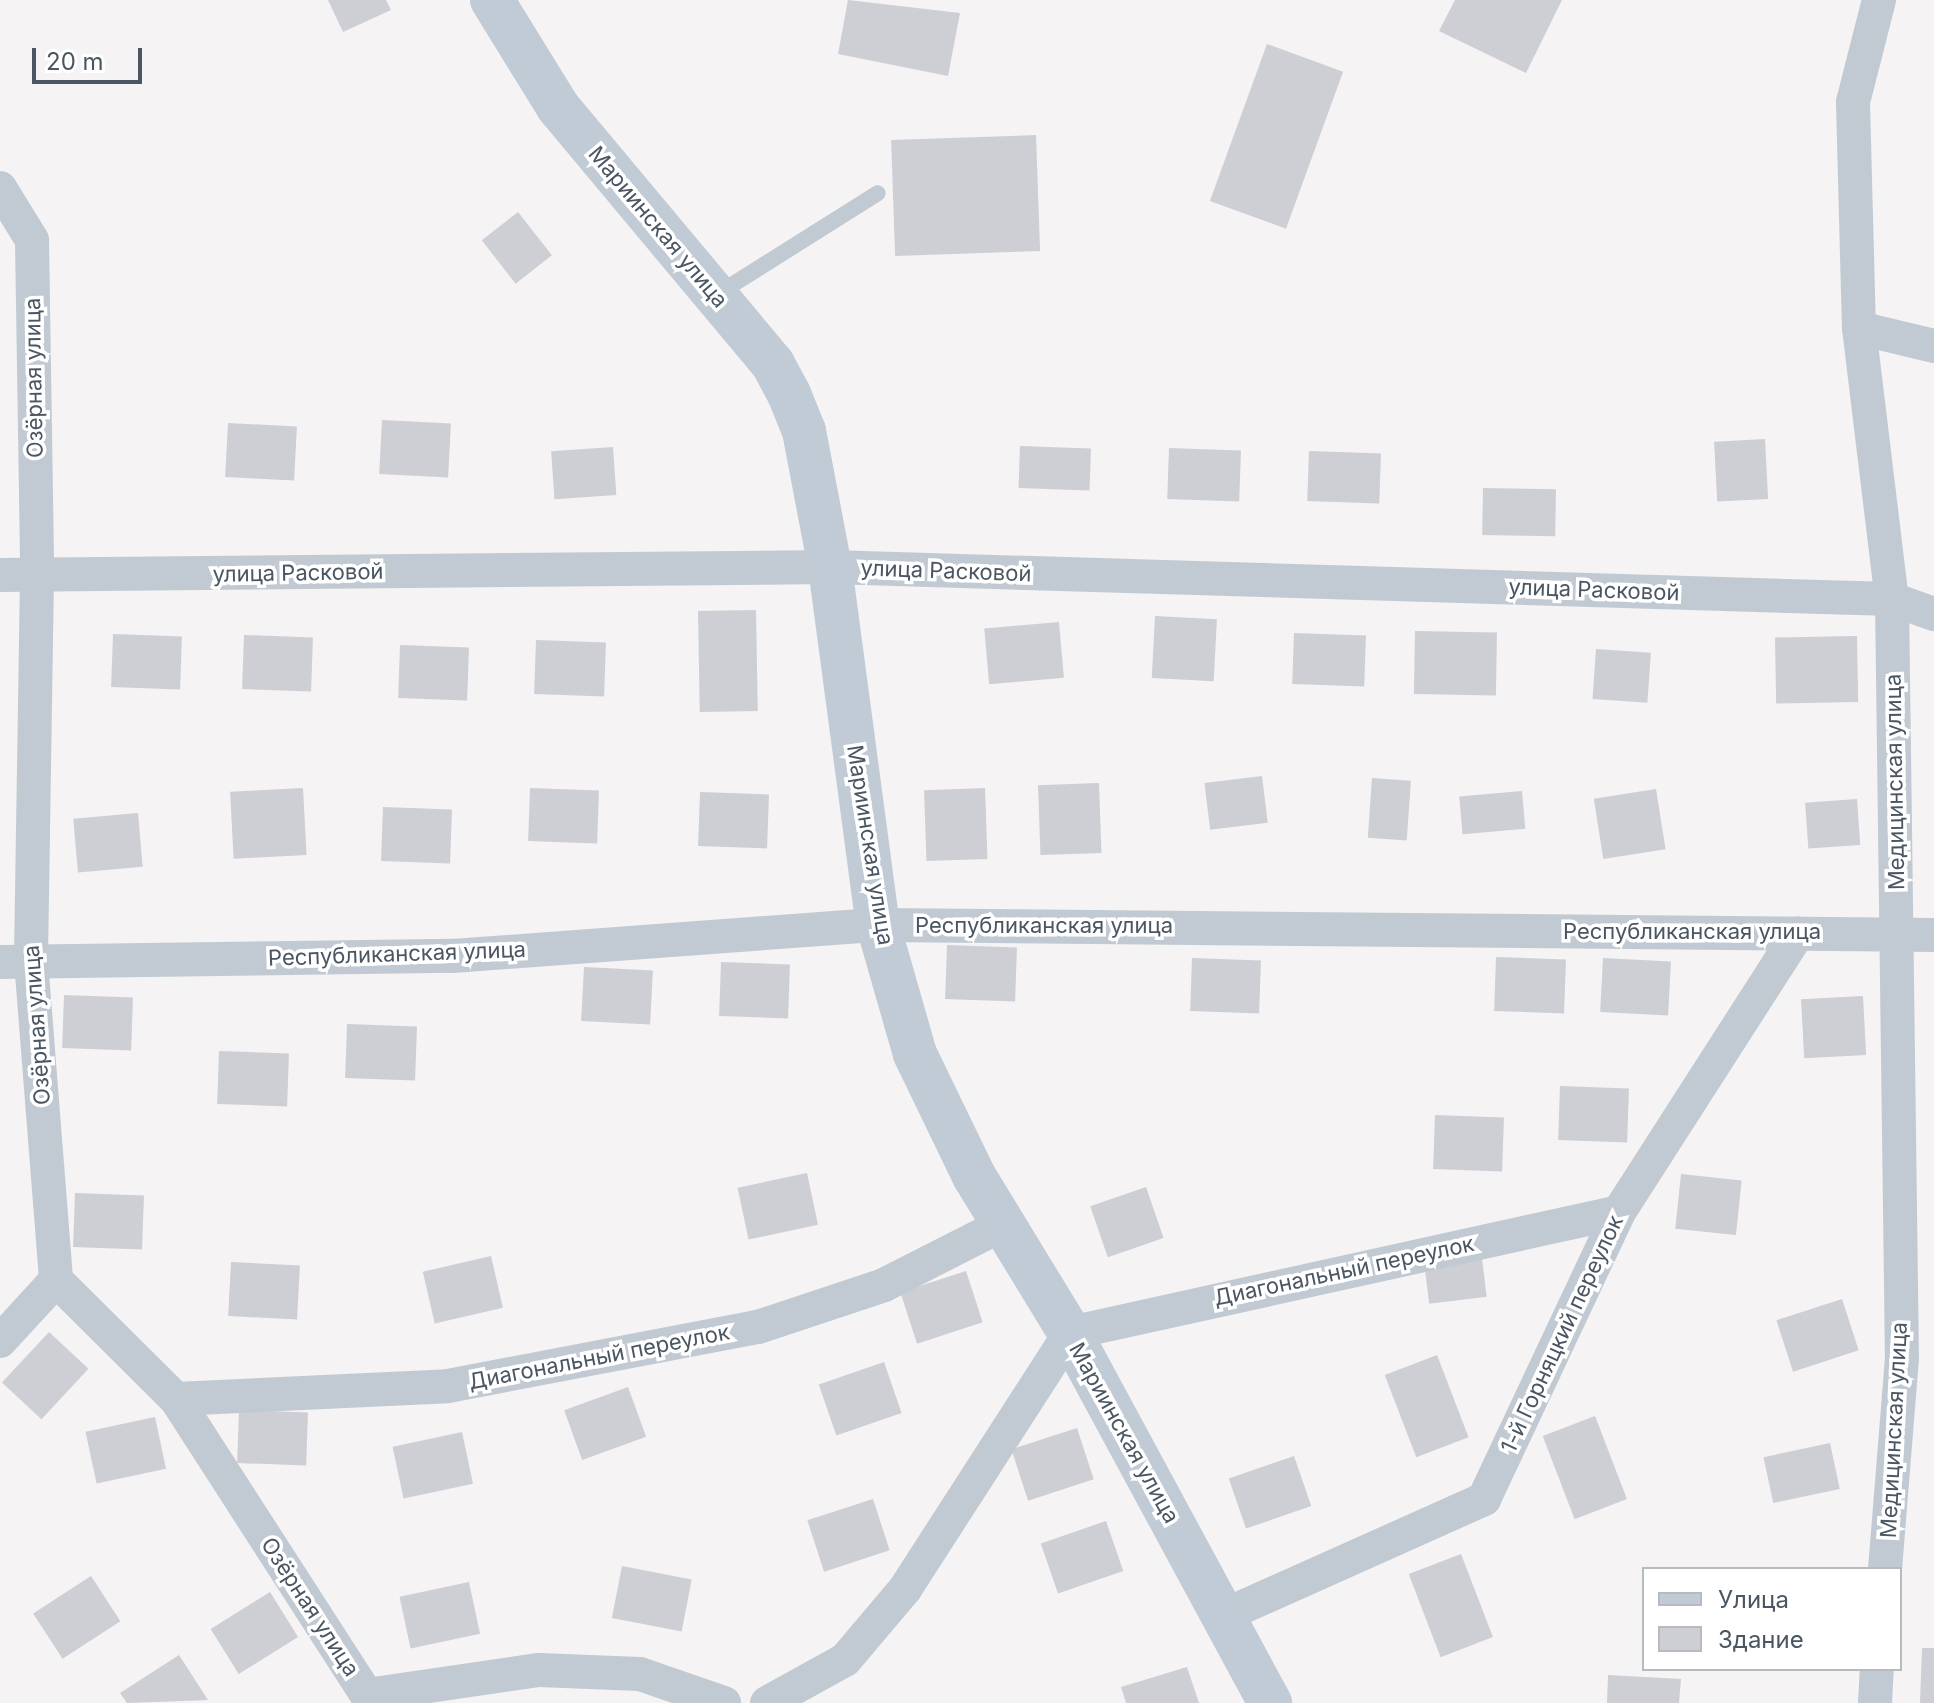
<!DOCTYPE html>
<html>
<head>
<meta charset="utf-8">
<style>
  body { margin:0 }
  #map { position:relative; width:1934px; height:1703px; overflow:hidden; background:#f5f3f3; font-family:Inter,sans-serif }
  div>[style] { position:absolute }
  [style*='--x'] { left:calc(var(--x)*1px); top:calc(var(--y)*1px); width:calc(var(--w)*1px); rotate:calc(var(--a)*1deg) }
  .building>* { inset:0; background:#cdcfd5; transform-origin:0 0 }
  .service>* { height:16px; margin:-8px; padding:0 8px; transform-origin:8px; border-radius:8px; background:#c1cad2 }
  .minor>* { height:34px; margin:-17px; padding:0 17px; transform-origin:17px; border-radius:17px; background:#c1cad2 }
  .secondary>* { height:44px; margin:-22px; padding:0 22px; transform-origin:22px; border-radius:22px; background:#c1cbd6 }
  span { translate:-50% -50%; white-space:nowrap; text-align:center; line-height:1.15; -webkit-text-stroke:7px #fff; paint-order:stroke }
  .street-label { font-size:22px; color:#4a5661 }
  .legend { position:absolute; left:1642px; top:1567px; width:260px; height:104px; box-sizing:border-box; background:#fff; border:2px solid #b7bbc0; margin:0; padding:10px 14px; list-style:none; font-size:24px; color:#4a5661 }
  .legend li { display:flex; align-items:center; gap:16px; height:40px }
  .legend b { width:40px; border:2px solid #b7bbc0 }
  .scale { position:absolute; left:32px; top:48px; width:110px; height:36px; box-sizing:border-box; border:4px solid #4a5661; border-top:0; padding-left:10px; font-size:24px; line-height:28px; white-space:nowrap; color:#4a5661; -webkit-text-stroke:6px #fff; paint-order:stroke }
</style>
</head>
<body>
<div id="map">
  <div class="building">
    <i style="clip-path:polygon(328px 0,386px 0,391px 10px,343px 32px)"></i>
    <i style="clip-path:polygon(848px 0,960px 13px,948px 76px,838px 54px)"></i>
    <i style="clip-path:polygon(1455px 0,1562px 0,1526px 73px,1439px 31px)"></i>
    <i style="left:1267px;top:44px;width:81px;height:167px;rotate:20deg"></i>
    <i style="left:1036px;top:135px;width:116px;height:145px;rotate:88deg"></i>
    <i style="left:518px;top:212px;width:55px;height:46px;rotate:52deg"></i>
    <i style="left:382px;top:420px;width:69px;height:54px;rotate:3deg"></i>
    <i style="left:228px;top:423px;width:69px;height:54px;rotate:3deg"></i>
    <i style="left:1765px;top:439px;width:60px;height:51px;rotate:87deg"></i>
    <i style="left:1020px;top:446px;width:71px;height:42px;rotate:2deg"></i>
    <i style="left:613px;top:447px;width:48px;height:62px;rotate:86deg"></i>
    <i style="left:1169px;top:448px;width:72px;height:51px;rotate:2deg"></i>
    <i style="left:1309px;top:451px;width:72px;height:50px;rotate:2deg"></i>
    <i style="left:1483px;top:488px;width:73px;height:47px;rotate:1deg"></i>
    <i style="left:756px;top:610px;width:101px;height:58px;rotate:89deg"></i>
    <i style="left:1155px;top:616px;width:62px;height:62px;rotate:3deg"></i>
    <i style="left:1059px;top:622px;width:56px;height:75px;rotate:85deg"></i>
    <i style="left:1415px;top:631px;width:82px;height:63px;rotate:1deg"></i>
    <i style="left:1294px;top:633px;width:72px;height:51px;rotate:2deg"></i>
    <i style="left:113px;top:634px;width:69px;height:53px;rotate:2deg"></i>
    <i style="left:244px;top:635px;width:69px;height:54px;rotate:2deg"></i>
    <i style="left:1857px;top:636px;width:66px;height:82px;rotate:89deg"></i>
    <i style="left:536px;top:640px;width:70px;height:54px;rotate:2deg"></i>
    <i style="left:400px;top:645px;width:69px;height:53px;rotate:2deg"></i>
    <i style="left:1596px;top:649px;width:55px;height:50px;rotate:4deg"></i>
    <i style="left:1262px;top:776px;width:47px;height:58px;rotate:83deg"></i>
    <i style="left:1372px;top:778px;width:39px;height:60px;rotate:4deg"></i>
    <i style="left:1099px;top:783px;width:70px;height:61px;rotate:88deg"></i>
    <i style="left:303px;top:788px;width:67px;height:73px;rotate:87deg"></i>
    <i style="left:530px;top:788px;width:69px;height:53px;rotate:2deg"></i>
    <i style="left:985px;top:788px;width:71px;height:61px;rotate:88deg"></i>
    <i style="left:1656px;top:789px;width:61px;height:63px;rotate:81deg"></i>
    <i style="left:1522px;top:791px;width:38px;height:63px;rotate:85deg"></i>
    <i style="left:700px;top:792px;width:69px;height:54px;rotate:2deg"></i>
    <i style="left:1857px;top:799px;width:46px;height:52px;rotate:86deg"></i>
    <i style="left:383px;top:807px;width:69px;height:54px;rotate:2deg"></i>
    <i style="left:138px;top:813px;width:54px;height:65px;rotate:85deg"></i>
    <i style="left:947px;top:945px;width:70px;height:54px;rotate:2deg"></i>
    <i style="left:1496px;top:957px;width:70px;height:54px;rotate:2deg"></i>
    <i style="left:1192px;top:958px;width:69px;height:53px;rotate:2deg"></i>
    <i style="left:1603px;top:958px;width:68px;height:54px;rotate:3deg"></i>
    <i style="left:721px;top:962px;width:69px;height:54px;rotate:2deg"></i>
    <i style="left:584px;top:967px;width:69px;height:54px;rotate:3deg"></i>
    <i style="left:64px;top:995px;width:69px;height:53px;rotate:2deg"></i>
    <i style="left:1863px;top:996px;width:59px;height:62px;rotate:87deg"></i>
    <i style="left:347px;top:1024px;width:70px;height:54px;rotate:2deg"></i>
    <i style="left:219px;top:1051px;width:70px;height:53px;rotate:2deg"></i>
    <i style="left:1560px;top:1086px;width:69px;height:54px;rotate:2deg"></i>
    <i style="left:1435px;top:1115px;width:69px;height:54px;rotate:2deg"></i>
    <i style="left:807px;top:1173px;width:53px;height:71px;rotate:78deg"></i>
    <i style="left:1681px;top:1174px;width:61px;height:55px;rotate:6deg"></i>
    <i style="left:1146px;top:1187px;width:54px;height:59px;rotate:71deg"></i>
    <i style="left:75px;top:1193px;width:69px;height:54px;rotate:2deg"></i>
    <i style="left:1481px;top:1250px;width:47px;height:58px;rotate:83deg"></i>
    <i style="left:491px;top:1256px;width:53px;height:70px;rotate:77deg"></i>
    <i style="left:231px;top:1262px;width:69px;height:54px;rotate:3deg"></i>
    <i style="left:966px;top:1271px;width:54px;height:69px;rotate:72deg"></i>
    <i style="left:1842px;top:1299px;width:54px;height:69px;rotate:72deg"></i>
    <i style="left:49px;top:1332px;width:54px;height:69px;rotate:43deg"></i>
    <i style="left:1437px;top:1355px;width:88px;height:56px;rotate:69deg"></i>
    <i style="left:884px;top:1362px;width:54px;height:69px;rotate:71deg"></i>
    <i style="left:628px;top:1387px;width:53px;height:68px;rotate:70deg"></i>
    <i style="left:239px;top:1410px;width:69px;height:53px;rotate:2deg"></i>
    <i style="left:1595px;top:1416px;width:89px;height:56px;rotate:69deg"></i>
    <i style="left:155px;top:1417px;width:53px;height:71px;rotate:78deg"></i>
    <i style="left:1077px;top:1428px;width:54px;height:69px;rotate:72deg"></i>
    <i style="left:462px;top:1432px;width:53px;height:71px;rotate:78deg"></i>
    <i style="left:1830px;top:1443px;width:47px;height:68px;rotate:78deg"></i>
    <i style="left:1294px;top:1456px;width:53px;height:69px;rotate:71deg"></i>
    <i style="left:873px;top:1499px;width:54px;height:69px;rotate:72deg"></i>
    <i style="left:1106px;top:1521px;width:53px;height:69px;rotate:71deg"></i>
    <i style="left:1461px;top:1554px;width:89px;height:56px;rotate:69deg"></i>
    <i style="left:622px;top:1566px;width:71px;height:53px;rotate:11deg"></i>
    <i style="left:91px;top:1576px;width:54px;height:69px;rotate:57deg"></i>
    <i style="left:469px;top:1582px;width:53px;height:71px;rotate:78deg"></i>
    <i style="left:270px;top:1592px;width:53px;height:70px;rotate:58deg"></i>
    <i style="clip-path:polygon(1922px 1648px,1934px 1648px,1934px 1703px,1920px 1703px)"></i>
    <i style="clip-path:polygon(179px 1655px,208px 1700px,127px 1703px,120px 1693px)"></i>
    <i style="clip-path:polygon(1187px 1667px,1199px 1703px,1126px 1703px,1121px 1687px)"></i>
    <i style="clip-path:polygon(1608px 1675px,1681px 1679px,1679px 1703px,1607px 1703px)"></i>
  </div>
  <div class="service">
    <i style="--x:716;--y:295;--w:191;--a:-32.2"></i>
  </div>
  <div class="minor">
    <i style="--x:1879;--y:0;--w:105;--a:104.3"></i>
    <i style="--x:1853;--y:102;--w:226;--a:88.5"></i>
    <i style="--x:1859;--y:328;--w:273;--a:83.1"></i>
    <i style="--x:1892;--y:599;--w:759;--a:89.25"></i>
    <i style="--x:1902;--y:1358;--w:212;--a:94.6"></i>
    <i style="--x:0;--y:188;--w:61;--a:58.4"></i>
    <i style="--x:32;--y:240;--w:336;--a:89.1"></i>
    <i style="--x:37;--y:576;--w:385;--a:90.9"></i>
    <i style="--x:31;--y:961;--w:320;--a:85.5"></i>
    <i style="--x:56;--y:1280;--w:169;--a:44.8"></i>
    <i style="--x:176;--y:1399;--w:362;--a:57.2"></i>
    <i style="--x:1859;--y:328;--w:77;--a:13.5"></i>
    <i style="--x:0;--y:575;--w:830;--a:-0.55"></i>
    <i style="--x:830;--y:567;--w:1062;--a:1.73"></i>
    <i style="--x:1892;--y:599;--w:45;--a:19.7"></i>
    <i style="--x:0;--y:962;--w:453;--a:-0.8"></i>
    <i style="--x:453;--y:956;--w:426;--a:-4.2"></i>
    <i style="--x:878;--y:925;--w:1056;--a:0.54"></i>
    <i style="--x:0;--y:1341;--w:83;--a:-47.4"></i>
    <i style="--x:176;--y:1399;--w:272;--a:-2.7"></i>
    <i style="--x:448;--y:1386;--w:316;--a:-10.8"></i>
    <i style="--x:758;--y:1327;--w:133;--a:-18.4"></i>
    <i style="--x:884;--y:1285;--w:132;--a:-27"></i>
    <i style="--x:1225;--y:1615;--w:284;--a:-24.1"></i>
    <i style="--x:1484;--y:1499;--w:317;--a:-64.8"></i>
    <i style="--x:1619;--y:1212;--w:331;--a:-57.3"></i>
    <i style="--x:367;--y:1695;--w:174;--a:-8.3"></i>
    <i style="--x:539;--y:1670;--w:101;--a:2.3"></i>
    <i style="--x:640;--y:1674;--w:89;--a:19"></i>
    <i style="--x:767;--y:1703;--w:89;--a:-28.9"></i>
    <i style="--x:845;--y:1660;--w:93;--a:-49.8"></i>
    <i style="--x:905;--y:1589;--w:305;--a:-57.2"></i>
    <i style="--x:1070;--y:1333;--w:562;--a:-12.43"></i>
    <i style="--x:1875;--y:1703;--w:34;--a:-87"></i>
  </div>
  <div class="secondary">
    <i style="--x:492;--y:0;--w:126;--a:58.3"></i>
    <i style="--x:558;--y:107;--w:335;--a:50.1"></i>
    <i style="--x:773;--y:364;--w:34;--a:62"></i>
    <i style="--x:789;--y:394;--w:40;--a:68"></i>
    <i style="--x:804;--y:431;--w:138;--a:79.2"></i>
    <i style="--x:830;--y:567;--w:361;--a:82.4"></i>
    <i style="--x:878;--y:925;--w:134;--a:74"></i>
    <i style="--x:915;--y:1054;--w:136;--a:64.2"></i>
    <i style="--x:974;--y:1176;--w:184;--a:58.6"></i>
    <i style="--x:1070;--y:1333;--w:421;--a:61.6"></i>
  </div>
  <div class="street-label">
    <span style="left:658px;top:227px;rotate:50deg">Мариинская улица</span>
    <span style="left:34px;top:378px;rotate:-91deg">Озёрная улица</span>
    <span style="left:946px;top:571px;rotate:2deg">улица Расковой</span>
    <span style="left:298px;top:573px;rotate:-1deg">улица Расковой</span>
    <span style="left:1594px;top:590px;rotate:2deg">улица Расковой</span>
    <span style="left:1895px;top:782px;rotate:-91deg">Медицинская улица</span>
    <span style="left:870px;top:845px;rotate:81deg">Мариинская улица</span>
    <span style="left:1044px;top:926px">Республиканская улица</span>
    <span style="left:1692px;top:932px">Республиканская улица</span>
    <span style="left:397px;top:954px;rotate:-2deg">Республиканская улица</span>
    <span style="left:37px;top:1025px;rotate:-94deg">Озёрная улица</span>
    <span style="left:1344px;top:1271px;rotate:-12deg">Диагональный переулок</span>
    <span style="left:1562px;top:1334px;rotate:-65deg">1-й Горняцкий переулок</span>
    <span style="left:599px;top:1357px;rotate:-11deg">Диагональный переулок</span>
    <span style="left:1894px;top:1430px;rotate:-87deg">Медицинская улица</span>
    <span style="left:1124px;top:1433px;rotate:61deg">Мариинская улица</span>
    <span style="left:310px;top:1607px;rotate:57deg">Озёрная улица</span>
  </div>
  <ul class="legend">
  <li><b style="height:10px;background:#c1cbd6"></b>Улица</li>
  <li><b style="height:22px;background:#cdcfd5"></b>Здание</li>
  </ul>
  <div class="scale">20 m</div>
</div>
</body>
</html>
